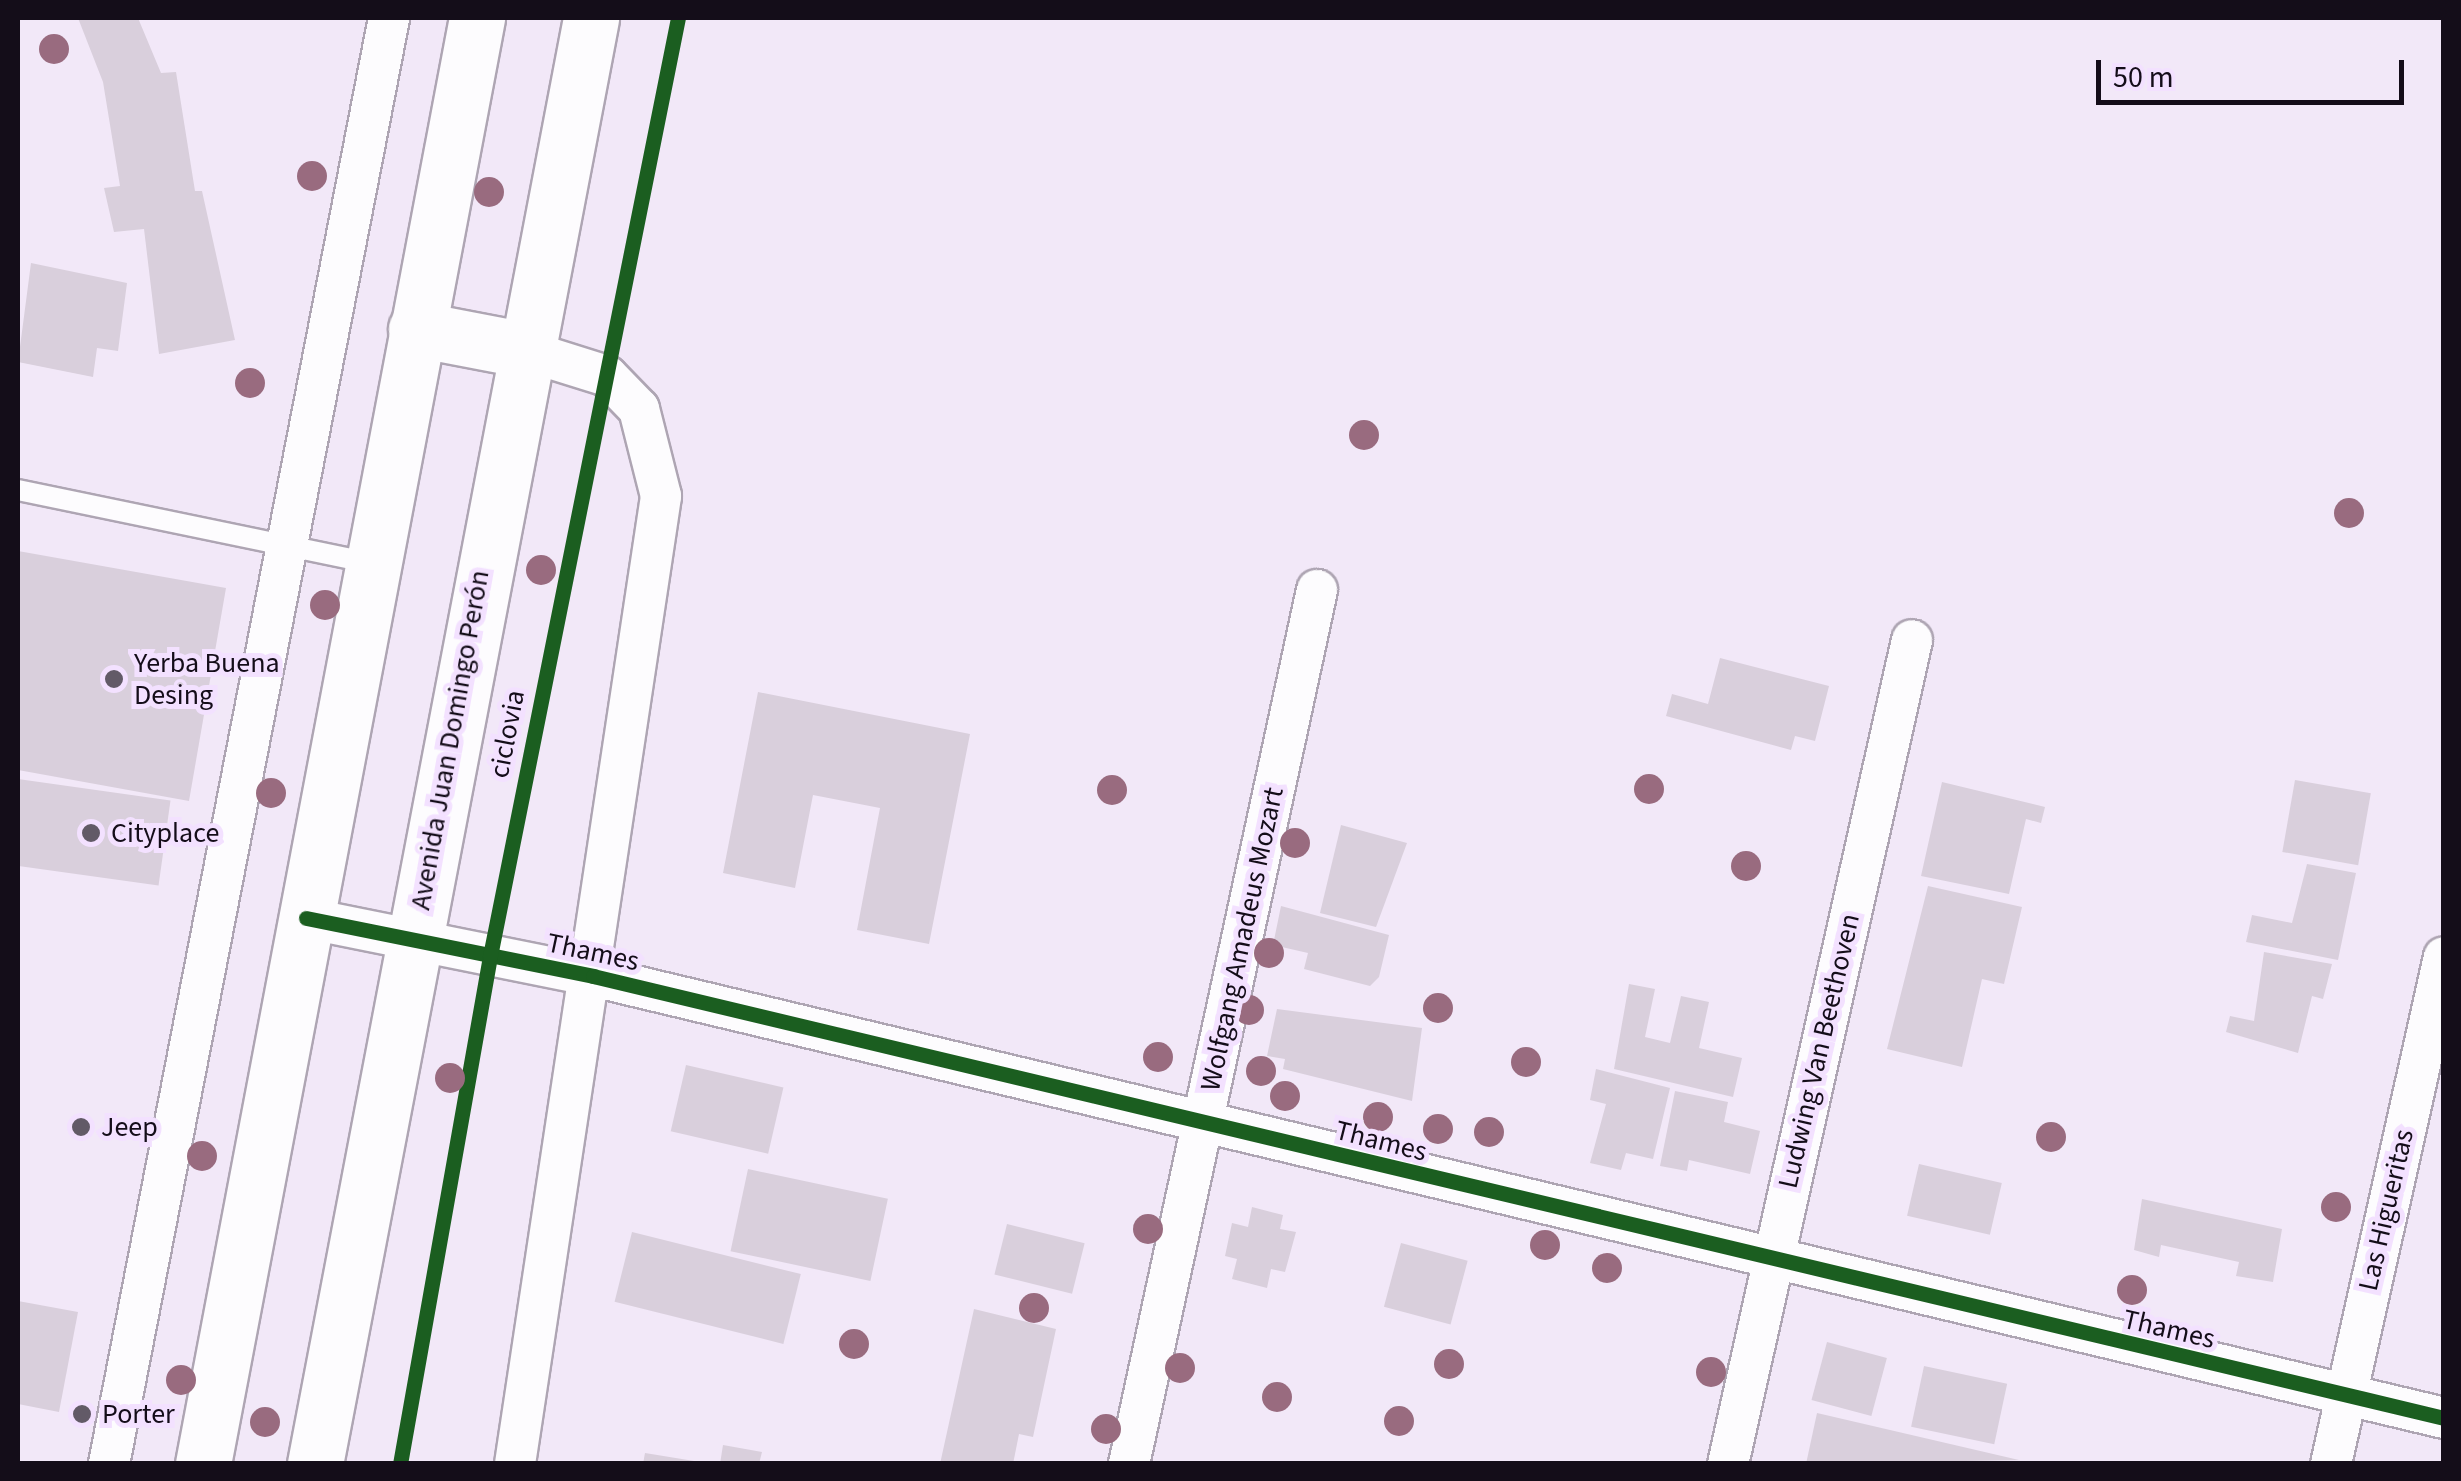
<!DOCTYPE html>
<html>
<head>
<meta charset="utf-8">
<style>
  body { margin:0 }
  #map { position:relative; width:2461px; height:1481px; overflow:hidden; background:#f2e8f8; font-family:"Source Sans 3",sans-serif }
  div>[style] { position:absolute }
  [style*='--x'] { left:calc(var(--x)*1px); top:calc(var(--y)*1px); width:calc(var(--w)*1px); rotate:calc(var(--a)*1deg) }
  .building>* { inset:0; background:#d9cfdc; transform-origin:0 0 }
  .roads { filter:drop-shadow(2px 0 #aea5b3) drop-shadow(-2px 0 #aea5b3) drop-shadow(0 2px #aea5b3) drop-shadow(0 -2px #aea5b3) }
  .lane>* { height:20px; margin:-10px; padding:0 10px; transform-origin:10px; border-radius:10px; background:#fdfcfe }
  .street>* { height:40px; margin:-20px; padding:0 20px; transform-origin:20px; border-radius:20px; background:#fdfcfe }
  .primary>* { height:55px; margin:-27.5px; padding:0 27.5px; transform-origin:27.5px; border-radius:27.5px; background:#fdfcfe }
  .cycleway>* { height:15px; margin:-7.5px; padding:0 7.5px; transform-origin:7.5px; border-radius:7.5px; background:#1b5e20 }
  .trees>* { width:30px; height:30px; margin:-15px; border-radius:50%; background:#996b7f }
  .dots>* { width:28px; height:28px; translate:-50% -50%; box-sizing:border-box; border:5px solid #f3e1ff; border-radius:50% }
  span { translate:-50% -50%; white-space:nowrap; text-align:center; line-height:1.15; -webkit-text-stroke:10px #f3e1ff; paint-order:stroke }
  .poi-label { font-size:28px; color:#140d19 }
  .left { translate:0 -50%; text-align:left }
  .street-label { font-size:28px; color:#140d19 }
  .frame { position:absolute; inset:0; border:20px solid #140d19; pointer-events:none }
  .scale { position:absolute; left:2096px; top:60px; width:308px; height:45px; box-sizing:border-box; border:5px solid #140d19; border-top:0; padding-left:12px; font-size:30px; line-height:35px; white-space:nowrap; color:#140d19; -webkit-text-stroke:8px #f3e1ff; paint-order:stroke }
</style>
</head>
<body>
<div id="map">
  <div class="building">
    <i style="clip-path:polygon(78px 18px,138px 18px,161px 73px,176px 72px,195px 191px,202px 191px,235px 340px,159px 354px,144px 229px,114px 232px,104px 188px,120px 186px,103px 82px)"></i>
    <i style="clip-path:polygon(31px 263px,127px 283px,118px 351px,97px 348px,93px 377px,18px 362px)"></i>
    <i style="clip-path:polygon(18px 551px,226px 588px,189px 801px,18px 770px)"></i>
    <i style="clip-path:polygon(1720px 658px,1829px 686px,1815px 741px,1795px 736px,1791px 750px,1666px 716px,1672px 694px,1708px 704px)"></i>
    <i style="clip-path:polygon(758px 692px,970px 734px,929px 944px,857px 930px,880px 808px,813px 795px,795px 888px,723px 873px)"></i>
    <i style="left:18px;top:779px;width:154px;height:86px;rotate:8deg"></i>
    <i style="left:2295px;top:780px;width:77px;height:73px;rotate:10deg"></i>
    <i style="clip-path:polygon(1942px 782px,2045px 807px,2041px 823px,2026px 819px,2009px 894px,1921px 876px)"></i>
    <i style="clip-path:polygon(1341px 825px,1407px 843px,1376px 927px,1320px 913px)"></i>
    <i style="clip-path:polygon(2307px 864px,2356px 873px,2338px 960px,2246px 942px,2252px 915px,2292px 923px)"></i>
    <i style="clip-path:polygon(1928px 886px,2022px 907px,2004px 984px,1982px 979px,1962px 1067px,1887px 1049px)"></i>
    <i style="clip-path:polygon(1281px 906px,1389px 935px,1379px 977px,1370px 986px,1304px 969px,1308px 953px,1273px 945px)"></i>
    <i style="clip-path:polygon(2264px 952px,2332px 964px,2323px 999px,2312px 996px,2298px 1053px,2226px 1032px,2230px 1016px,2254px 1021px)"></i>
    <i style="clip-path:polygon(1629px 984px,1655px 989px,1645px 1037px,1670px 1043px,1681px 996px,1709px 1002px,1699px 1048px,1742px 1058px,1733px 1097px,1614px 1069px)"></i>
    <i style="clip-path:polygon(1277px 1009px,1422px 1028px,1412px 1101px,1283px 1069px,1285px 1059px,1267px 1056px)"></i>
    <i style="left:686px;top:1065px;width:100px;height:68px;rotate:13deg"></i>
    <i style="clip-path:polygon(1596px 1069px,1670px 1088px,1653px 1159px,1626px 1153px,1621px 1170px,1590px 1163px,1606px 1104px,1590px 1100px)"></i>
    <i style="clip-path:polygon(1675px 1091px,1728px 1102px,1724px 1122px,1760px 1131px,1750px 1174px,1689px 1160px,1687px 1171px,1660px 1166px)"></i>
    <i style="left:1919px;top:1164px;width:85px;height:53px;rotate:13deg"></i>
    <i style="left:748px;top:1169px;width:143px;height:84px;rotate:12deg"></i>
    <i style="clip-path:polygon(2142px 1199px,2282px 1229px,2273px 1282px,2236px 1276px,2239px 1262px,2161px 1245px,2159px 1257px,2134px 1250px)"></i>
    <i style="clip-path:polygon(1252px 1207px,1283px 1215px,1280px 1229px,1296px 1232px,1285px 1272px,1271px 1269px,1267px 1288px,1232px 1279px,1237px 1259px,1225px 1256px,1232px 1223px,1248px 1227px)"></i>
    <i style="left:1007px;top:1224px;width:80px;height:52px;rotate:14deg"></i>
    <i style="left:632px;top:1232px;width:174px;height:72px;rotate:14deg"></i>
    <i style="left:1401px;top:1243px;width:69px;height:66px;rotate:15deg"></i>
    <i style="clip-path:polygon(18px 1301px,78px 1312px,59px 1412px,18px 1404px)"></i>
    <i style="clip-path:polygon(974px 1309px,1056px 1329px,1033px 1437px,1019px 1434px,1013px 1464px,940px 1464px)"></i>
    <i style="left:1827px;top:1342px;width:62px;height:60px;rotate:15deg"></i>
    <i style="left:1924px;top:1366px;width:85px;height:62px;rotate:12deg"></i>
    <i style="clip-path:polygon(1817px 1413px,2019px 1460px,1806px 1464px)"></i>
    <i style="clip-path:polygon(723px 1445px,762px 1452px,759px 1464px,720px 1464px)"></i>
    <i style="clip-path:polygon(645px 1453px,694px 1461px,694px 1464px,643px 1464px)"></i>
  </div>
  <div class="roads">
    <div class="lane">
      <i style="--x:18;--y:490;--w:360;--a:11.7"></i>
    </div>
    <div class="street">
      <i style="--x:306;--y:918;--w:293;--a:11.4"></i>
      <i style="--x:593;--y:976;--w:1903;--a:13.43"></i>
      <i style="--x:109;--y:1464;--w:1473;--a:-79.04"></i>
      <i style="--x:515;--y:1464;--w:979;--a:-81.42"></i>
      <i style="--x:661;--y:496;--w:90;--a:-104.2"></i>
      <i style="--x:639;--y:409;--w:46;--a:-134.1"></i>
      <i style="--x:607;--y:376;--w:90;--a:-162.6"></i>
      <i style="--x:1129;--y:1464;--w:894;--a:-77.86"></i>
      <i style="--x:1728;--y:1464;--w:844;--a:-77.41"></i>
      <i style="--x:2331;--y:1464;--w:519;--a:-77.44"></i>
    </div>
    <div class="primary">
      <i style="--x:416;--y:329;--w:107;--a:10.8"></i>
      <i style="--x:203;--y:1464;--w:1472;--a:-79.27"></i>
      <i style="--x:315;--y:1464;--w:1472;--a:-79.19"></i>
    </div>
  </div>
  <div class="cycleway">
    <i style="--x:306;--y:918;--w:293;--a:11.4"></i>
    <i style="--x:593;--y:976;--w:1903;--a:13.43"></i>
    <i style="--x:400;--y:1464;--w:516;--a:-79.95"></i>
    <i style="--x:490;--y:956;--w:957;--a:-78.67"></i>
  </div>
  <div class="trees">
    <i style="left:54px;top:49px"></i>
    <i style="left:312px;top:176px"></i>
    <i style="left:489px;top:192px"></i>
    <i style="left:250px;top:383px"></i>
    <i style="left:1364px;top:435px"></i>
    <i style="left:2349px;top:513px"></i>
    <i style="left:541px;top:570px"></i>
    <i style="left:325px;top:605px"></i>
    <i style="left:1649px;top:789px"></i>
    <i style="left:1112px;top:790px"></i>
    <i style="left:271px;top:793px"></i>
    <i style="left:1295px;top:843px"></i>
    <i style="left:1746px;top:866px"></i>
    <i style="left:1269px;top:953px"></i>
    <i style="left:1438px;top:1008px"></i>
    <i style="left:1249px;top:1010px"></i>
    <i style="left:1158px;top:1057px"></i>
    <i style="left:1526px;top:1062px"></i>
    <i style="left:1261px;top:1071px"></i>
    <i style="left:450px;top:1078px"></i>
    <i style="left:1285px;top:1096px"></i>
    <i style="left:1378px;top:1117px"></i>
    <i style="left:1438px;top:1129px"></i>
    <i style="left:1489px;top:1132px"></i>
    <i style="left:2051px;top:1137px"></i>
    <i style="left:202px;top:1156px"></i>
    <i style="left:2336px;top:1207px"></i>
    <i style="left:1148px;top:1229px"></i>
    <i style="left:1545px;top:1245px"></i>
    <i style="left:1607px;top:1268px"></i>
    <i style="left:2132px;top:1290px"></i>
    <i style="left:1034px;top:1308px"></i>
    <i style="left:854px;top:1344px"></i>
    <i style="left:1449px;top:1364px"></i>
    <i style="left:1180px;top:1368px"></i>
    <i style="left:1711px;top:1372px"></i>
    <i style="left:181px;top:1380px"></i>
    <i style="left:1277px;top:1397px"></i>
    <i style="left:1399px;top:1421px"></i>
    <i style="left:265px;top:1422px"></i>
    <i style="left:1106px;top:1429px"></i>
  </div>
  <div class="dots">
    <i style="left:114px;top:679px;background:#625a67"></i>
    <i style="left:91px;top:833px;background:#625a67"></i>
    <i style="left:81px;top:1127px;background:#625a67"></i>
    <i style="left:82px;top:1414px;background:#625a67"></i>
  </div>
  <div class="poi-label">
    <span class="left" style="left:134px;top:679px">Yerba Buena<br>Desing</span>
    <span class="left" style="left:111px;top:833px">Cityplace</span>
    <span class="left" style="left:101px;top:1127px">Jeep</span>
    <span class="left" style="left:102px;top:1414px">Porter</span>
  </div>
  <div class="street-label">
    <span style="left:507px;top:734px;rotate:-79deg">ciclovia</span>
    <span style="left:450px;top:740px;rotate:-80deg">Avenida Juan Domingo Perón</span>
    <span style="left:1242px;top:939px;rotate:-78deg">Wolfgang Amadeus Mozart</span>
    <span style="left:593px;top:952px;rotate:12deg">Thames</span>
    <span style="left:1819px;top:1051px;rotate:-77deg">Ludwing Van Beethoven</span>
    <span style="left:1381px;top:1141px;rotate:14deg">Thames</span>
    <span style="left:2386px;top:1210px;rotate:-77deg">Las Higueritas</span>
    <span style="left:2169px;top:1329px;rotate:13deg">Thames</span>
  </div>
  <div class="frame"></div>
  <div class="scale">50 m</div>
</div>
</body>
</html>
